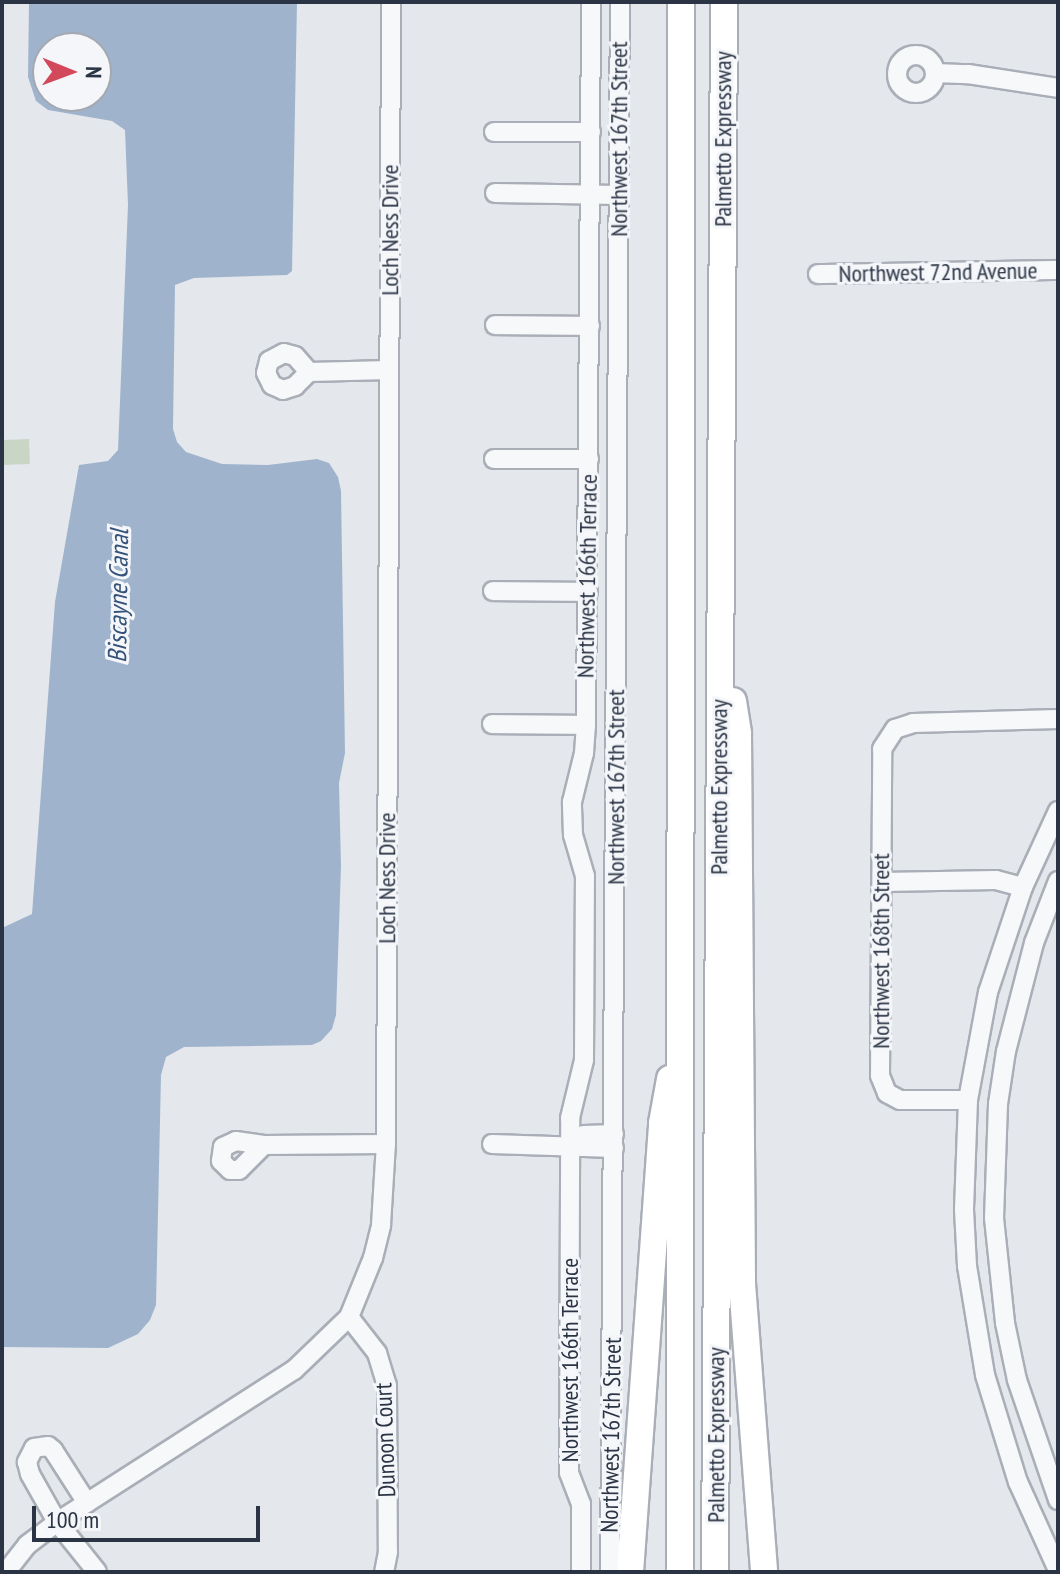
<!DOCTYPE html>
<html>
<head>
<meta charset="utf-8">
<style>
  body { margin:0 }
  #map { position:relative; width:1060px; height:1574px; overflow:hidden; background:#e4e7ec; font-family:"PT Sans Narrow",sans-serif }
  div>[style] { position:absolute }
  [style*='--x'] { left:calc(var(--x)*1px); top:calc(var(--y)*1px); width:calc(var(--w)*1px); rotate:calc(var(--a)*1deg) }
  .green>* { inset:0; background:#c9d6c5; transform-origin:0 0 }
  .water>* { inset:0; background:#9fb4cc }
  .roads { filter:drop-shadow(2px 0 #a9aeb7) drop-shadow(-2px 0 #a9aeb7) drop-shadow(0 2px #a9aeb7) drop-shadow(0 -2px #a9aeb7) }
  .minor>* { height:18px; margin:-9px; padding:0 9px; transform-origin:9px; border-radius:9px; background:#f7f8fa }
  .minor>.ring { margin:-9px; padding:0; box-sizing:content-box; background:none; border:18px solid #f7f8fa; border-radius:50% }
  .highway>* { height:26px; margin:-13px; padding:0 13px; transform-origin:13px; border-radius:13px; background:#fff }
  span { translate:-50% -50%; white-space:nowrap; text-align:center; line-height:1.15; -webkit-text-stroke:6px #f4f6f9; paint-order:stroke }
  .street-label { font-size:24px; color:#2b3445 }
  .water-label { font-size:26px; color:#34527a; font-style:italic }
  .frame { position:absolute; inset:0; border:4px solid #2b3445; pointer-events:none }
  .north { position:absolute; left:32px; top:32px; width:80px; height:80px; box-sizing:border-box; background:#f4f6f9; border:2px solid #a4a8b1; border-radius:50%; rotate:91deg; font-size:22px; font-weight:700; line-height:32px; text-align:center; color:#2b3445 }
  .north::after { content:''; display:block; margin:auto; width:28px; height:36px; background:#d1495b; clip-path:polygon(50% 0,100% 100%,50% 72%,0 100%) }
  .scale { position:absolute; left:32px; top:1506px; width:228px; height:36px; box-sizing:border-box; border:4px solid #2b3445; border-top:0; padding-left:10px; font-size:24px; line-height:28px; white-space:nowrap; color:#2b3445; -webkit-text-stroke:6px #f4f6f9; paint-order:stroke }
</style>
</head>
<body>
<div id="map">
  <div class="green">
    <i style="left:29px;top:439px;width:25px;height:27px;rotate:88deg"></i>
  </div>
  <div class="water">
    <i style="clip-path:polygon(evenodd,29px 2px,297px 2px,292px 271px,287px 275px,194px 278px,175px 285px,173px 429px,177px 442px,186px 452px,222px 464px,268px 465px,317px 459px,329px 463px,338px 477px,341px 491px,345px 753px,339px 783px,341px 866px,336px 1015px,332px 1029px,321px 1041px,312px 1045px,184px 1047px,166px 1057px,161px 1075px,156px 1305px,150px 1320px,138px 1334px,108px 1348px,2px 1347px,2px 928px,32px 914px,55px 602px,79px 465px,108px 461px,118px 450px,128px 205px,125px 130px,112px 121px,48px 110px,36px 101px,28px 77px,29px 2px,48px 48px,96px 48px,96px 96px,48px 96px,48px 48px)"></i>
  </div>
  <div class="roads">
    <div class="minor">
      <i class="ring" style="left:897px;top:55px;width:20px;height:20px"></i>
      <i style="--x:935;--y:73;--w:33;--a:2"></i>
      <i style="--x:968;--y:74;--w:91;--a:8.8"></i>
      <i style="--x:494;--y:132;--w:97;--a:0"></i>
      <i style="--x:495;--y:193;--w:124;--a:0.9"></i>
      <i style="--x:818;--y:274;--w:240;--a:-1"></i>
      <i style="--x:495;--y:325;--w:95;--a:0.6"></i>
      <i style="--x:309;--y:372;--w:21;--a:-131"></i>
      <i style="--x:295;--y:356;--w:11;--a:-165"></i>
      <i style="--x:284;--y:353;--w:17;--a:152"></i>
      <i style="--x:269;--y:361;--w:12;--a:104"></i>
      <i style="--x:266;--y:373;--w:13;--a:63"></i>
      <i style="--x:272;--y:385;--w:12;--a:24"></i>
      <i style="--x:283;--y:390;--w:13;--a:-18"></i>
      <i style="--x:295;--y:386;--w:20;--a:-45"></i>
      <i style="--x:309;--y:372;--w:80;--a:-1.4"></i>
      <i style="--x:494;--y:459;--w:95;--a:0"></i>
      <i style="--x:493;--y:591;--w:95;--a:0.6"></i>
      <i style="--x:492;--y:724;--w:94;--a:0.6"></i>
      <i style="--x:1058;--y:811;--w:84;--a:114.7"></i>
      <i style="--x:1023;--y:887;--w:111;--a:108.4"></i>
      <i style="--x:988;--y:992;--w:110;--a:100.5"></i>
      <i style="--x:968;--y:1100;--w:110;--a:92.1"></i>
      <i style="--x:964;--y:1210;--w:56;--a:86.9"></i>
      <i style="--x:967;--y:1266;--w:110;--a:80.6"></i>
      <i style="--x:985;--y:1375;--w:112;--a:72.9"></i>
      <i style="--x:1018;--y:1482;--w:97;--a:65.6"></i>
      <i style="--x:1058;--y:881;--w:66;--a:111.2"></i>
      <i style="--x:1034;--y:943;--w:112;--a:104.5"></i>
      <i style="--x:1006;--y:1051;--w:54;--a:98.6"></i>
      <i style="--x:998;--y:1104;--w:114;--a:92"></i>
      <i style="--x:994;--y:1218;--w:106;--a:84"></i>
      <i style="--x:1005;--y:1323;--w:58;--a:78.1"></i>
      <i style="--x:1017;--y:1380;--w:127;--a:71.1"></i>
      <i style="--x:882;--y:882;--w:114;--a:-1"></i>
      <i style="--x:996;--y:880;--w:28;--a:15"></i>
      <i style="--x:968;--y:1100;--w:68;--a:180"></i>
      <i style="--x:900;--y:1100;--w:15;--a:-152"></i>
      <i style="--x:887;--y:1093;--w:18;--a:-112"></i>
      <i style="--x:880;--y:1076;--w:327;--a:-89.6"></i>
      <i style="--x:882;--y:749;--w:24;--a:-57"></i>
      <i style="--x:895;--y:729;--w:19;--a:-18"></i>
      <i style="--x:913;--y:723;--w:145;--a:-1.6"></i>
      <i style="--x:492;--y:1144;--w:122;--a:1.9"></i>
      <i style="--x:264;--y:1145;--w:35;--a:135"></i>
      <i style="--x:239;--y:1170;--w:9;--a:180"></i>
      <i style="--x:230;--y:1170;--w:13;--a:-135"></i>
      <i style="--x:221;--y:1161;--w:14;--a:-82"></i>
      <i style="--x:223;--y:1147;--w:14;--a:-25"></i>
      <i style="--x:236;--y:1141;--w:28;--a:8"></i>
      <i style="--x:264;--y:1145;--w:122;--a:-0.5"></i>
      <i style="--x:571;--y:1145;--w:16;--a:-38"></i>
      <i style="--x:584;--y:1135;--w:30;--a:-2"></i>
      <i style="--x:349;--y:1317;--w:46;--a:52.1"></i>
      <i style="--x:377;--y:1353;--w:34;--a:73"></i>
      <i style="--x:387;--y:1385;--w:167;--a:89.7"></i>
      <i style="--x:388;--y:1552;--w:20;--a:101"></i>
      <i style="--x:87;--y:1503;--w:63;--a:-122.7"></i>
      <i style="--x:53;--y:1450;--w:6;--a:-141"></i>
      <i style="--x:48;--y:1446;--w:14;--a:172"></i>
      <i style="--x:34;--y:1448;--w:16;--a:117"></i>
      <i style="--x:27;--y:1462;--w:12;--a:76"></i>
      <i style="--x:30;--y:1474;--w:55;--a:60.6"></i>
      <i style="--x:57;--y:1522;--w:64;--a:51.3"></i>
      <i style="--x:6;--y:1572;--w:34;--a:-52"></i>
      <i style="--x:27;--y:1545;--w:38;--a:-37"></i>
      <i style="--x:57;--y:1522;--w:282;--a:-32.7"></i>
      <i style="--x:294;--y:1370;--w:76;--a:-43.9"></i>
      <i style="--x:349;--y:1317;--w:64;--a:-67.9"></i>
      <i style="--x:373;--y:1258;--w:34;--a:-76"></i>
      <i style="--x:381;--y:1225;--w:81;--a:-86.5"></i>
      <i style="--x:386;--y:1144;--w:1142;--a:-89.75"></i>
      <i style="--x:581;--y:1572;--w:68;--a:-90"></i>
      <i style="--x:581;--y:1504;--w:33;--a:-111"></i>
      <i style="--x:569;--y:1473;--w:355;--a:-89.8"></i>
      <i style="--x:570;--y:1118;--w:60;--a:-76.4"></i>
      <i style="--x:584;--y:1060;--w:184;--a:-89.7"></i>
      <i style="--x:585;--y:876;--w:43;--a:-106.3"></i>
      <i style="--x:573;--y:835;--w:33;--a:-92"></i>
      <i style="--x:572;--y:802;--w:50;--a:-76.2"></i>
      <i style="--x:584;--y:753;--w:28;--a:-86"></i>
      <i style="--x:586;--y:725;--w:723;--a:-89.6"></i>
      <i style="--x:610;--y:1572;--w:1570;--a:-89.64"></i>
    </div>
    <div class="highway">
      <i style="--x:733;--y:701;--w:33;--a:81"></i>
      <i style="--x:738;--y:734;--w:550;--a:89.58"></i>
      <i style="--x:742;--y:1284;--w:289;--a:85.6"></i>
      <i style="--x:630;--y:1572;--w:450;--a:-85.9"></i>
      <i style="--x:662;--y:1123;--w:45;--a:-79.7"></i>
      <i style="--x:680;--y:1572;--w:1570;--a:-89.96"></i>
      <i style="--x:715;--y:1572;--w:1570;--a:-89.67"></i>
    </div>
  </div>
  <div class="street-label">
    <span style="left:619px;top:139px;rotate:-90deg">Northwest 167th Street</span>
    <span style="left:723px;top:139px;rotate:-90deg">Palmetto Expressway</span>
    <span style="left:390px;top:230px;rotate:-90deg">Loch Ness Drive</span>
    <span style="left:938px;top:272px;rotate:-1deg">Northwest 72nd Avenue</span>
    <span style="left:587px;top:576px;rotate:-89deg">Northwest 166th Terrace</span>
    <span style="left:616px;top:787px;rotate:-90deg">Northwest 167th Street</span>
    <span style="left:719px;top:787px;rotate:-90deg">Palmetto Expressway</span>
    <span style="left:387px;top:878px;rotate:-90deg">Loch Ness Drive</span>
    <span style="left:881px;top:951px;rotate:-90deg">Northwest 168th Street</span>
    <span style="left:570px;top:1360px;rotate:-90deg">Northwest 166th Terrace</span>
    <span style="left:611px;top:1435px;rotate:-89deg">Northwest 167th Street</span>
    <span style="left:716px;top:1435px;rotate:-90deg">Palmetto Expressway</span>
    <span style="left:385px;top:1440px;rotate:-92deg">Dunoon Court</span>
  </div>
  <div class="water-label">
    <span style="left:118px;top:596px;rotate:-89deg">Biscayne Canal</span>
  </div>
  <div class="frame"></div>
  <div class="north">N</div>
  <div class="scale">100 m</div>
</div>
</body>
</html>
